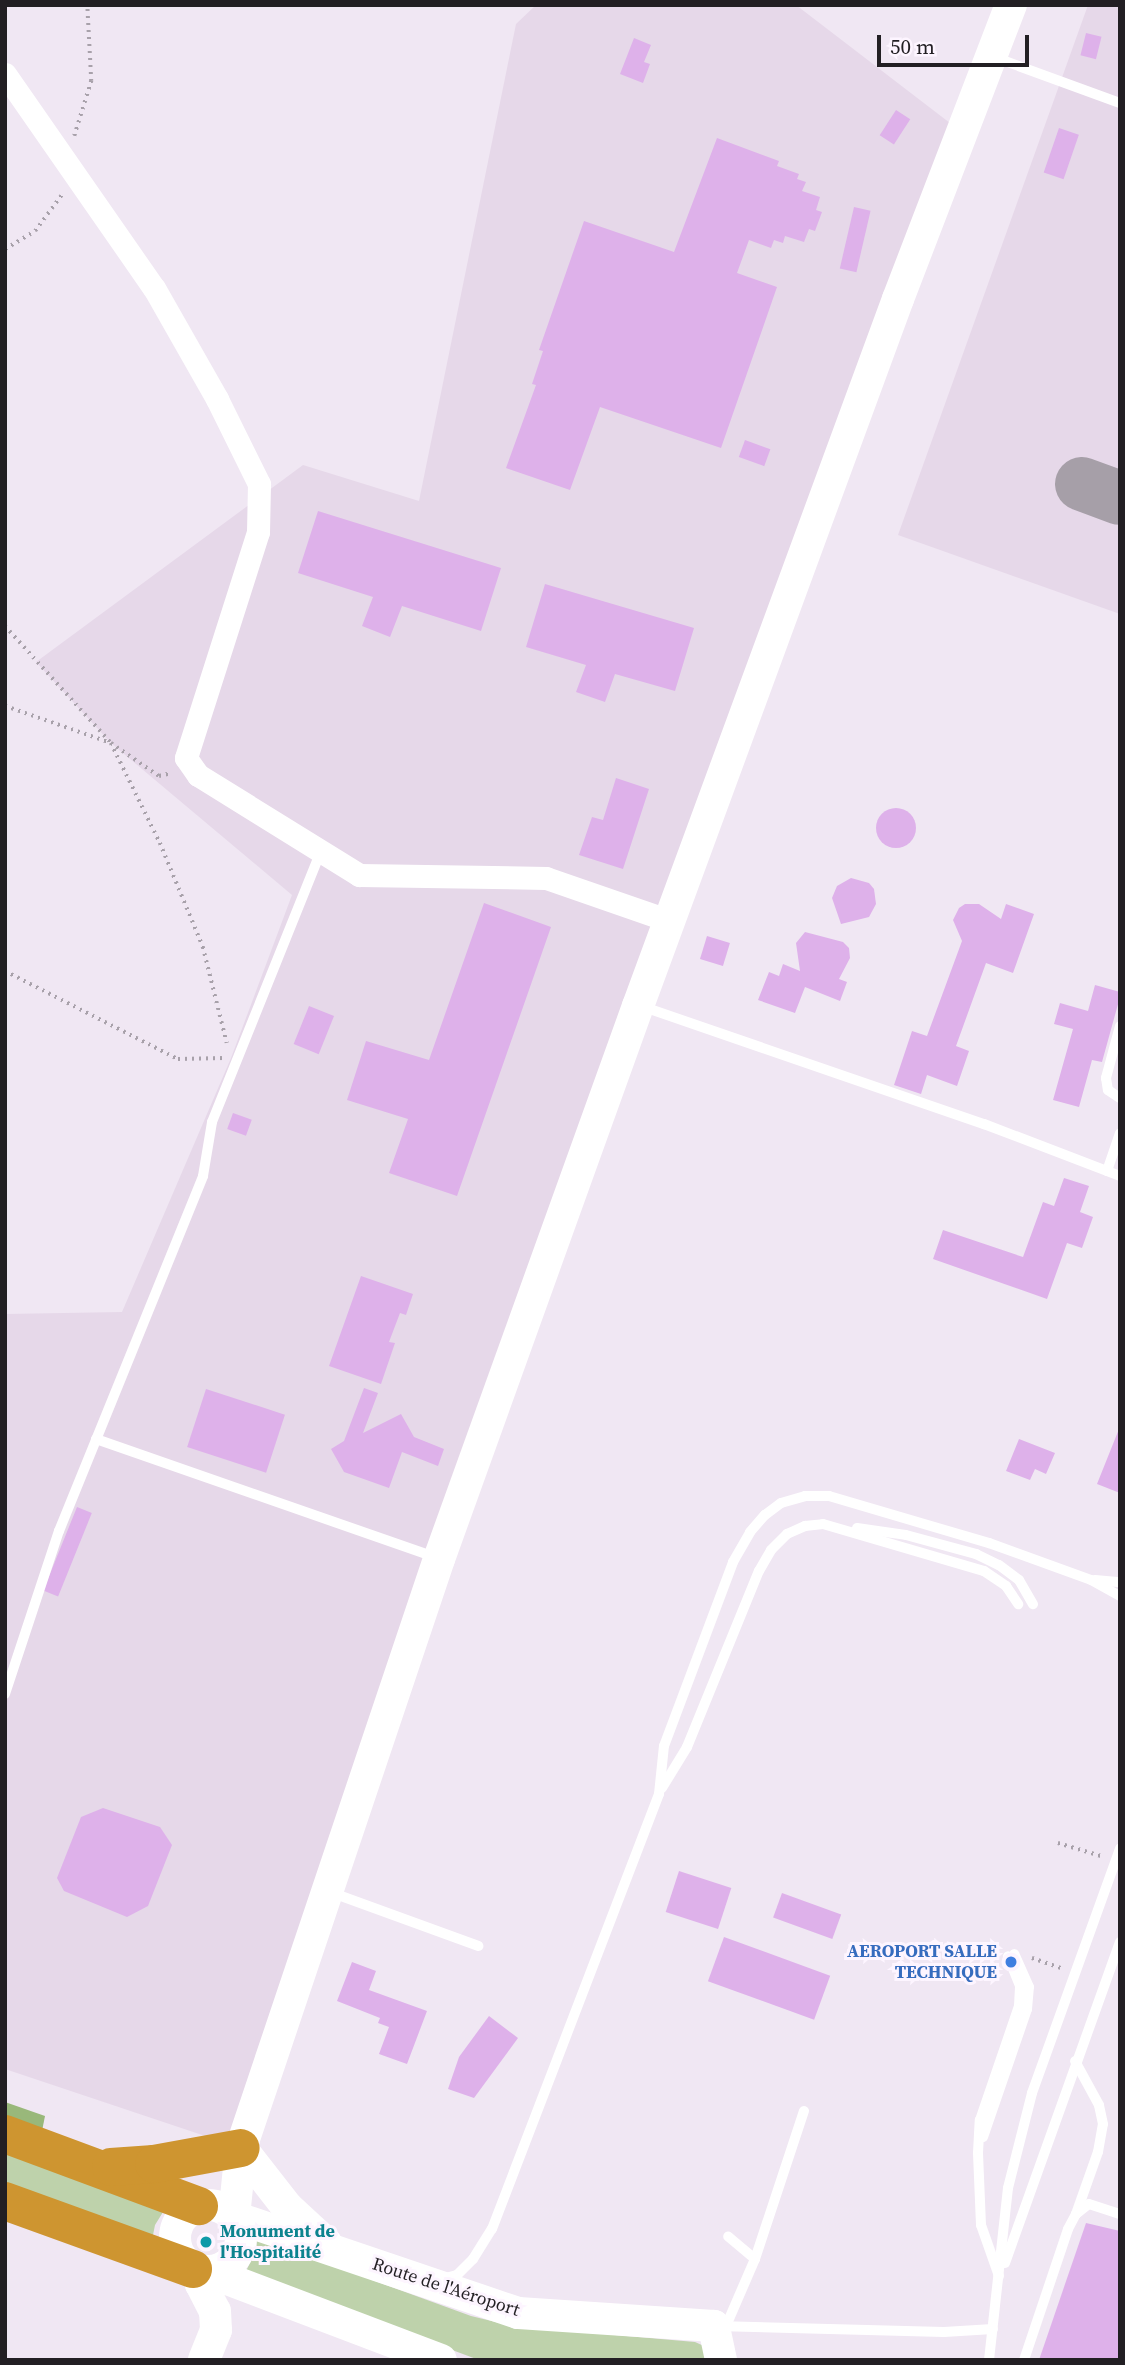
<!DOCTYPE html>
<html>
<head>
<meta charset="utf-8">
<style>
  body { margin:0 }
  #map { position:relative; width:1125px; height:2365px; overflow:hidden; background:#f0e7f3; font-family:"Source Serif 4",serif }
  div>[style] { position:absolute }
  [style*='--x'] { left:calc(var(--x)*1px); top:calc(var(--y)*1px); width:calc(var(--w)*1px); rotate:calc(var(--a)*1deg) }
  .built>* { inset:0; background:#e6d8e9 }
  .green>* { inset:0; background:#bed2ab }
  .forest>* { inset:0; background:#99b87a }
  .taxiway>* { height:54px; margin:-27px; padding:0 27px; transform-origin:27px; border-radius:27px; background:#a69fa8 }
  .building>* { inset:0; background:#deb1ea; transform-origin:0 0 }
  .round { border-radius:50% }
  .path>* { height:3.5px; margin-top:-1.75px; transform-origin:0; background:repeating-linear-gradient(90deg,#a8a1aa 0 2px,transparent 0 7px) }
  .lane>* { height:10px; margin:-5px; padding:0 5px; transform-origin:5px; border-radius:5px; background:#fff }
  .street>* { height:23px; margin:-11.5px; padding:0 11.5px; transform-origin:11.5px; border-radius:11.5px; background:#fff }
  .secondary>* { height:32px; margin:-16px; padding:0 16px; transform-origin:16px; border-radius:16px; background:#fff }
  .secondary>.ring { margin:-16px; padding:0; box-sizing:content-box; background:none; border:32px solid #fff; border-radius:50% }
  .highway>* { height:38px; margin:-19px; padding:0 19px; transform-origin:19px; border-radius:19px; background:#ce9530 }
  .dots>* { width:19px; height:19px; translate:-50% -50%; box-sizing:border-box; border:4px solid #fdf5ff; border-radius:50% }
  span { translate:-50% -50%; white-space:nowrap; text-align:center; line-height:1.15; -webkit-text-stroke:6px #fdf5ff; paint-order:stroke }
  .shop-label { font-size:18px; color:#366cbe; font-weight:700 }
  .right { translate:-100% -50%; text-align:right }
  .culture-label { font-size:18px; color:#0d838f; font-weight:700 }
  .left { translate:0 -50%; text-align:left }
  .street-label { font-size:18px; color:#221f23 }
  .frame { position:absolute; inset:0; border:7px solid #221f23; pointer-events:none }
  .scale { position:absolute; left:877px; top:35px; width:152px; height:32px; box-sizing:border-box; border:4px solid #221f23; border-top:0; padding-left:9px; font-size:21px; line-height:24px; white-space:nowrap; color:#221f23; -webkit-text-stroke:5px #fdf5ff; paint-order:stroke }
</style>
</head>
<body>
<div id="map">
  <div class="built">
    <i style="clip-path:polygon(536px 5px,796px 5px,963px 133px,241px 2148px,5px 2069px,5px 1314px,122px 1312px,231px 1058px,292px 895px,111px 743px,36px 662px,303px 465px,419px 501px,516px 24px)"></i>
    <i style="clip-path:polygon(1088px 5px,1120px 5px,1120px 614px,898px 535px)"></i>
  </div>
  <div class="green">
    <i style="clip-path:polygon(5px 2147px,168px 2204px,155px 2225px,152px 2240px,5px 2188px)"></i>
    <i style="clip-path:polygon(257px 2238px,471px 2316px,512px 2326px,695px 2342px,704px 2346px,706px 2360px,479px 2360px,245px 2273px,256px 2251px)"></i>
  </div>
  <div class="forest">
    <i style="clip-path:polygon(5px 2102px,45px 2116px,42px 2131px,5px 2118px)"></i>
  </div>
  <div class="taxiway">
    <i style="--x:1082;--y:484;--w:40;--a:20.2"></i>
  </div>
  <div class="building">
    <i style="left:1086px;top:33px;width:16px;height:23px;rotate:14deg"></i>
    <i style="clip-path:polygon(634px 38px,651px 45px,644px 62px,650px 64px,643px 83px,620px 74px)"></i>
    <i style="left:896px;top:110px;width:17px;height:30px;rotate:33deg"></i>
    <i style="left:1059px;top:128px;width:21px;height:47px;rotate:19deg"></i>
    <i style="clip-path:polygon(717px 138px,779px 161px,777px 166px,799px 174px,797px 179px,806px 182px,802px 191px,820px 197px,816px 210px,822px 212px,815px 231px,809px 229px,804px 242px,785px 236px,783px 243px,774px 240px,771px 248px,749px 240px,737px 273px,777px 287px,721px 448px,600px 407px,570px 490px,506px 468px,536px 385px,532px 384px,543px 351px,539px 350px,584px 221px,674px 252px)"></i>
    <i style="left:854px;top:207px;width:17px;height:63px;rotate:13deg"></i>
    <i style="left:745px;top:440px;width:27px;height:18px;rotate:20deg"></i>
    <i style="clip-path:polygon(318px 511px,501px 568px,481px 631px,402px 606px,390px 637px,362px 626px,373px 597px,298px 573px)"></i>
    <i style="clip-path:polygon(545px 584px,694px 628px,675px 691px,615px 674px,605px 702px,576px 692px,586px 665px,526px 647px)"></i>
    <i style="clip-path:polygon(616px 778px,649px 789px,623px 869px,579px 855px,592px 817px,603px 820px)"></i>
    <i class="round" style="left:876px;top:808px;width:40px;height:40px"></i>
    <i style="clip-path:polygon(851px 878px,869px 883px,874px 889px,876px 904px,869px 917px,841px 924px,832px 898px,837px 886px)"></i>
    <i style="clip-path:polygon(484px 903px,551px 927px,457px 1196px,389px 1173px,408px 1119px,347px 1100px,366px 1041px,429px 1060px)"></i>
    <i style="clip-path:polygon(965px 904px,979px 904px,1001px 919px,1006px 904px,1034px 914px,1013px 973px,986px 963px,956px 1046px,969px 1051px,957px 1086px,927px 1075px,921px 1094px,894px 1085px,912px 1031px,927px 1036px,962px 941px,953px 920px,959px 908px)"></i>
    <i style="clip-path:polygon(805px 932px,843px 942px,849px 948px,850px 958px,839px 979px,847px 982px,840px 1001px,805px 987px,795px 1013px,758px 1000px,769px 972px,779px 976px,783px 964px,800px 971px,796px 943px)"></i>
    <i style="left:707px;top:936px;width:24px;height:24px;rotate:17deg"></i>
    <i style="clip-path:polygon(1095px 985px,1120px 992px,1120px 997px,1102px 1062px,1092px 1060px,1079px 1107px,1053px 1100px,1073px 1029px,1054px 1024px,1060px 1003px,1088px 1011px)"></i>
    <i style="left:309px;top:1006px;width:27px;height:41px;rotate:22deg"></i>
    <i style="left:233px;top:1113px;width:20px;height:17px;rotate:20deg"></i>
    <i style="clip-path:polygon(1064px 1178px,1089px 1186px,1080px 1212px,1093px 1217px,1082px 1248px,1067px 1243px,1047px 1299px,933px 1259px,943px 1230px,1023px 1257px,1043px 1202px,1054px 1206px)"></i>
    <i style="clip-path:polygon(361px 1276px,413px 1294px,406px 1315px,400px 1313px,389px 1342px,395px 1343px,381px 1384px,329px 1366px)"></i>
    <i style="clip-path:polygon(364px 1388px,378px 1393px,363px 1433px,401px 1414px,414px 1437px,444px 1449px,438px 1466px,402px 1452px,389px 1488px,344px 1472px,331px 1449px,344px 1441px)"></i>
    <i style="left:206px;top:1389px;width:83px;height:61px;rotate:18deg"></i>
    <i style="clip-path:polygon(1119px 1429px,1120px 1429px,1120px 1493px,1097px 1484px)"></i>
    <i style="clip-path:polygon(1019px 1439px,1055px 1453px,1046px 1474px,1035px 1469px,1030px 1480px,1006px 1471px)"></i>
    <i style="left:77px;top:1507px;width:16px;height:90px;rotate:22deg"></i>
    <i style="clip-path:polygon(103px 1808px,160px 1827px,172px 1845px,148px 1906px,127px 1917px,64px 1891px,57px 1878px,81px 1817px)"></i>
    <i style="left:679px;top:1871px;width:55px;height:43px;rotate:18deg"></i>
    <i style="left:782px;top:1893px;width:63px;height:26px;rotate:20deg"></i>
    <i style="left:724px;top:1937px;width:113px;height:47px;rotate:20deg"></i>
    <i style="clip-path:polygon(352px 1962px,376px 1971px,369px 1990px,427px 2011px,407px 2064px,379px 2054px,389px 2027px,378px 2023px,380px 2018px,337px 2001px)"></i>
    <i style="clip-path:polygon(489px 2016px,518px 2038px,474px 2098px,448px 2089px,459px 2057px)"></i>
    <i style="clip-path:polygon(1086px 2223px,1120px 2231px,1120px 2360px,1039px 2360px)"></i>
  </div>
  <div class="path">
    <i style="--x:74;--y:136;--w:58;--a:-72.8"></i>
    <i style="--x:91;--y:81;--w:76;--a:-93"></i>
    <i style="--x:5;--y:249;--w:35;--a:-31"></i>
    <i style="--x:35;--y:231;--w:47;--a:-53.6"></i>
    <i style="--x:5;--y:626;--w:158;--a:47.8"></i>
    <i style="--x:111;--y:743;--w:58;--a:34.5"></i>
    <i style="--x:159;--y:776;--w:13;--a:-13"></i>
    <i style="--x:5;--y:706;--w:112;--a:19.2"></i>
    <i style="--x:111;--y:743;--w:111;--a:63.9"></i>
    <i style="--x:160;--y:843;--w:113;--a:67.5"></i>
    <i style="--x:203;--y:947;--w:99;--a:76"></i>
    <i style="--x:5;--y:971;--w:194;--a:27"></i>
    <i style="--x:178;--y:1059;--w:46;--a:-1.2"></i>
    <i style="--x:1058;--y:1843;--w:45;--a:16.8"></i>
    <i style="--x:1032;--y:1958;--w:31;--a:19"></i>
  </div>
  <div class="lane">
    <i style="--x:994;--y:57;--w:134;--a:20.1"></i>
    <i style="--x:641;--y:1006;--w:363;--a:19"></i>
    <i style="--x:984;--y:1124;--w:146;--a:20.9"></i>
    <i style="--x:1120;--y:1026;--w:54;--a:105.1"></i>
    <i style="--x:1106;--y:1078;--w:12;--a:81"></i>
    <i style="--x:1108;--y:1090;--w:14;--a:34"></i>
    <i style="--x:1107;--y:1171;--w:40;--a:-71.1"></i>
    <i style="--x:96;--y:1439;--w:361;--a:19.2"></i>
    <i style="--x:857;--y:1528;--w:49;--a:8.1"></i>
    <i style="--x:906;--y:1535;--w:73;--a:15.2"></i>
    <i style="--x:976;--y:1554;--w:25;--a:26"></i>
    <i style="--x:999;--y:1565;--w:25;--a:37"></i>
    <i style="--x:1019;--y:1580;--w:28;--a:60"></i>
    <i style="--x:1095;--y:1580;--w:25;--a:5"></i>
    <i style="--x:5;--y:1694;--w:172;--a:-71.7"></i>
    <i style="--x:59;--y:1531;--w:383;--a:-67.9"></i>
    <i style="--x:203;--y:1176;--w:55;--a:-80.5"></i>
    <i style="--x:212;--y:1122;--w:292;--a:-68.1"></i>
    <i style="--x:662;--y:1788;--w:48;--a:-58.6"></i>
    <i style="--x:687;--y:1747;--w:190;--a:-67.8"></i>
    <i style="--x:759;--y:1571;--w:24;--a:-60"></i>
    <i style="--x:771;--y:1550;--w:23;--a:-45"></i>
    <i style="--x:787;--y:1534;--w:20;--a:-24"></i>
    <i style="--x:805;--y:1526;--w:18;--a:-6"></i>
    <i style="--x:823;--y:1524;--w:168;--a:16.3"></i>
    <i style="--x:984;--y:1571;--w:27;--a:34"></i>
    <i style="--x:1006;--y:1586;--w:22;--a:56"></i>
    <i style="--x:330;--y:1892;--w:158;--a:20"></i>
    <i style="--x:983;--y:2137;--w:135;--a:-71"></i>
    <i style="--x:1027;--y:2009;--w:22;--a:-85"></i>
    <i style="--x:1029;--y:1987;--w:36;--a:-114"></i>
    <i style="--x:1076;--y:2214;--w:16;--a:-38"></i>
    <i style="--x:1089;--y:2204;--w:33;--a:18"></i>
    <i style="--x:755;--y:2259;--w:156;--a:-71.7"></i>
    <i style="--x:1005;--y:2263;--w:341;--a:-70.3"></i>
    <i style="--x:999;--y:2276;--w:54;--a:-109.4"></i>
    <i style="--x:981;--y:2225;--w:72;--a:-92.4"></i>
    <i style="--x:978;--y:2153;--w:33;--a:-87"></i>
    <i style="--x:980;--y:2120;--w:120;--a:-71.1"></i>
    <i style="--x:1019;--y:2006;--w:20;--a:-87"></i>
    <i style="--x:1020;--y:1986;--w:32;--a:-112"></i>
    <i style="--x:442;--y:2279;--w:16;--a:-15"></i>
    <i style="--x:457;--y:2275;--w:23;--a:-45"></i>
    <i style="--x:473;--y:2259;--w:36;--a:-58"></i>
    <i style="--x:492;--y:2229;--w:466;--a:-69"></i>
    <i style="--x:659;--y:1794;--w:48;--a:-84.1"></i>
    <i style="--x:664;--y:1746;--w:197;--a:-69.4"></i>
    <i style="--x:733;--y:1562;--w:34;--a:-60"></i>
    <i style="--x:750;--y:1532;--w:23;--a:-49"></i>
    <i style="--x:765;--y:1515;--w:20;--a:-37"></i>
    <i style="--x:781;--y:1503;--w:25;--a:-16"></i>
    <i style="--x:805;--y:1496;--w:24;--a:0"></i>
    <i style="--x:829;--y:1496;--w:167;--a:16.4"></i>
    <i style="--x:989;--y:1543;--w:109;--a:19.9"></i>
    <i style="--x:1091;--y:1580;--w:33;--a:29"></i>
    <i style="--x:716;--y:2326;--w:228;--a:1.5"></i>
    <i style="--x:944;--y:2332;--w:49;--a:-3.5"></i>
    <i style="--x:726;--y:2326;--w:73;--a:-66.6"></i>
    <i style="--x:755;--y:2259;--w:35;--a:-140"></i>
    <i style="--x:989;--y:2360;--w:173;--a:-83.7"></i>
    <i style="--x:1008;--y:2188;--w:98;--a:-75.8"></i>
    <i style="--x:1032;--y:2093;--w:260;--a:-70.2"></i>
    <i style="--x:1024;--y:2360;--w:138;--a:-71.4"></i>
    <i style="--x:1068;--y:2229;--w:17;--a:-62"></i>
    <i style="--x:1076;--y:2214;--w:66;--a:-70.5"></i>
    <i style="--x:1098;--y:2152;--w:28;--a:-80"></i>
    <i style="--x:1103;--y:2124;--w:19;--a:-102"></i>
    <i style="--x:1099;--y:2105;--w:50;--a:-118.6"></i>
  </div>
  <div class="street">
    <i style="--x:5;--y:74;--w:261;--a:55.2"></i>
    <i style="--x:154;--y:288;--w:128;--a:60.4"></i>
    <i style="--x:217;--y:399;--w:95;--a:63.7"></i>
    <i style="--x:259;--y:484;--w:48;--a:91.2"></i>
    <i style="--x:258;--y:532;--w:237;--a:107.7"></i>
    <i style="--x:186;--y:758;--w:21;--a:55"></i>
    <i style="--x:198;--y:775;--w:190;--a:31.8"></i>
    <i style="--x:359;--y:875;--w:187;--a:0.9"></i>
    <i style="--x:546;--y:878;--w:131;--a:19.1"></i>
  </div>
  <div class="secondary">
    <i style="--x:241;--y:2148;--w:75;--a:52.1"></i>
    <i style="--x:287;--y:2207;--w:53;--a:42.7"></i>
    <i class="ring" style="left:175px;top:2205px;width:34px;height:34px"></i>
    <i style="--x:200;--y:2271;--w:13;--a:86"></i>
    <i style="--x:201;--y:2284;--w:30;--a:63"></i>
    <i style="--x:215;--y:2311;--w:19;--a:87"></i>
    <i style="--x:216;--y:2330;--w:32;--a:112"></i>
    <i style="--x:209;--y:2272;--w:248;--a:20.8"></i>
    <i style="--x:721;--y:2360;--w:35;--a:-102"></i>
    <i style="--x:714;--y:2326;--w:196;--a:-176.2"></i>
    <i style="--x:518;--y:2313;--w:300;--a:-161.3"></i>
    <i style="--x:234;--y:2217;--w:69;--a:-84.2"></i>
    <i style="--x:241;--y:2148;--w:621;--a:-71.42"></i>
    <i style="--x:439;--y:1559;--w:588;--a:-70.21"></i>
    <i style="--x:638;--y:1006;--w:753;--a:-69.81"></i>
    <i style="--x:898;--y:299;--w:315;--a:-69"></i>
  </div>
  <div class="highway">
    <i style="--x:5;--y:2134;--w:207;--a:20.4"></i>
    <i style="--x:111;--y:2167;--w:43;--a:-4"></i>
    <i style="--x:154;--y:2164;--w:88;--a:-10.4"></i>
    <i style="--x:5;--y:2201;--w:200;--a:19.9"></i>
  </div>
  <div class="dots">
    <i style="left:1011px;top:1962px;background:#3f7fe0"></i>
    <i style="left:206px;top:2242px;background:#0f9aa8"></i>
  </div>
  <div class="shop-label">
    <span class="right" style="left:997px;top:1962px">AEROPORT SALLE<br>TECHNIQUE</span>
  </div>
  <div class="culture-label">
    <span class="left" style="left:220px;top:2242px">Monument de<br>l'Hospitalité</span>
  </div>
  <div class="street-label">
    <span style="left:446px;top:2287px;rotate:18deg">Route de l'Aéroport</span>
  </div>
  <div class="frame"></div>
  <div class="scale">50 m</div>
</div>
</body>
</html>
